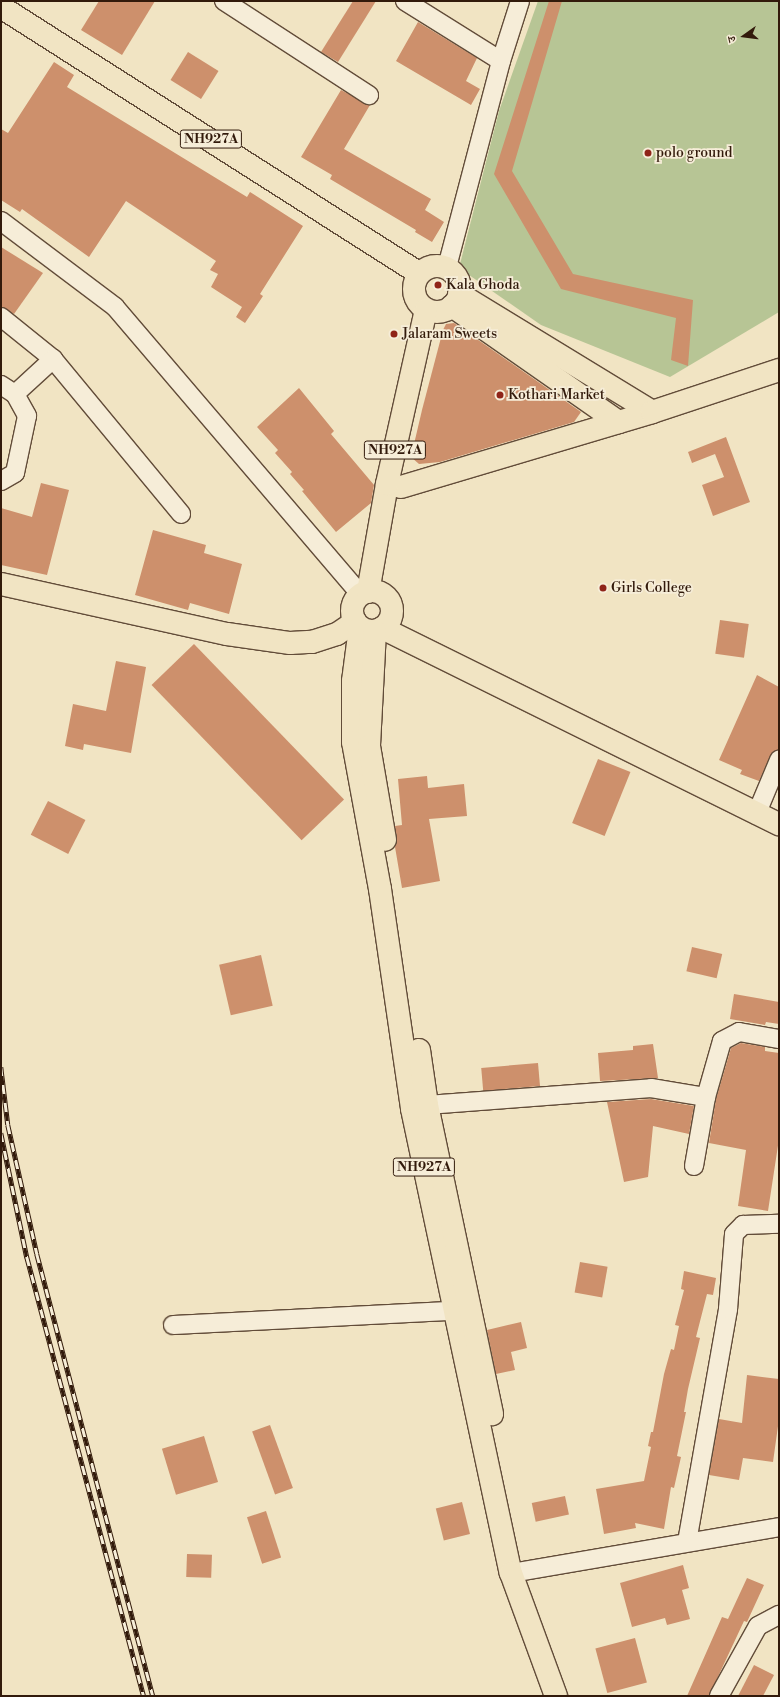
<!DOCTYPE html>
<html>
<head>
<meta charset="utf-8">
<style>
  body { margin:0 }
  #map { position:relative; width:780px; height:1697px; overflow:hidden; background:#f1e4c3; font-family:"Libre Bodoni","Noto Serif Devanagari",serif }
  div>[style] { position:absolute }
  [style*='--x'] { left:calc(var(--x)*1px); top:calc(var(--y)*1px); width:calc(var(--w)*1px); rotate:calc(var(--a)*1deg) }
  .green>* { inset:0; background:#b7c595 }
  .building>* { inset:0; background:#cd906c; transform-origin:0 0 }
  .roads { filter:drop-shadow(1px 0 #624c39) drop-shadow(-1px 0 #624c39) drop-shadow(0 1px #624c39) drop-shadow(0 -1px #624c39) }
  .minor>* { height:18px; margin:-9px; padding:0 9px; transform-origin:9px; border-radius:9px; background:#f6edd8 }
  .major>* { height:22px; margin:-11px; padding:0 11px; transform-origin:11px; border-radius:11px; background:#f1e4c3 }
  .highway>* { height:22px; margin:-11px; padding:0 11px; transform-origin:11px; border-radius:11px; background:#f1e4c3 }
  .highway>.ring { margin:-11px; padding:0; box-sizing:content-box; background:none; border:22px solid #f1e4c3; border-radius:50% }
  .rail>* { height:4.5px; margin-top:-2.25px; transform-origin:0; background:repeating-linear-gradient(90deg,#f6edd8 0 9px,#321a0b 0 18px); box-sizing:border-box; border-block:1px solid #321a0b }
  .dots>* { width:11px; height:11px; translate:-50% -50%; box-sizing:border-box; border:2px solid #f6edd8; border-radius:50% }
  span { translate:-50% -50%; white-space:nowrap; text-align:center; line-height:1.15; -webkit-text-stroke:3.5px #f6edd8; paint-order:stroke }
  .shield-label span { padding:1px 3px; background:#f6edd8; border:1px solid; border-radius:3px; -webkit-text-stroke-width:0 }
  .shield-label { font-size:13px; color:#321a0b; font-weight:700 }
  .poi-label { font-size:14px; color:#321a0b }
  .left { translate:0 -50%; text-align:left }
  .frame { position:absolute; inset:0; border:2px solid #321a0b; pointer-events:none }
  .north { position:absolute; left:724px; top:16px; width:40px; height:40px; -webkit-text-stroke:3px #f6edd8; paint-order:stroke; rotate:256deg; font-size:11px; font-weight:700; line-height:16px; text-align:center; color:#321a0b }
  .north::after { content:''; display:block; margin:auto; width:14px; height:18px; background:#321a0b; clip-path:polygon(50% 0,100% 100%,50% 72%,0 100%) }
</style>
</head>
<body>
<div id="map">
  <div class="green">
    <i style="clip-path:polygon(538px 1px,779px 1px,779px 312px,670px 377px,541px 325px,459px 268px,499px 111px)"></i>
  </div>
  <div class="building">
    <i style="clip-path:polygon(99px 1px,155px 1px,122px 55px,81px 30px)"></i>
    <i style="clip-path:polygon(353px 1px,376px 1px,338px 62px,321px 52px)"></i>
    <i style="clip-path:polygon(549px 1px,562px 1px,512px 171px,573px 274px,693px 300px,688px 366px,671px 360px,676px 318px,561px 289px,494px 174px)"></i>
    <i style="clip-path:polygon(418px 22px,477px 58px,466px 81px,480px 89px,471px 105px,396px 61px)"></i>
    <i style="left:188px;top:52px;width:36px;height:33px;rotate:32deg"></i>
    <i style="clip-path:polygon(54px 62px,74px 75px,67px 87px,247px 197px,250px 192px,303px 226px,260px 294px,263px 296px,245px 323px,236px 317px,242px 307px,211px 287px,218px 274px,210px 270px,216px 261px,126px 201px,89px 257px,22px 209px,20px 212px,1px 200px,1px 129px,8px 133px)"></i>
    <i style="clip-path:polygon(341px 90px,370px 105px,344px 149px,431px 199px,425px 210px,444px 222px,432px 242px,415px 232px,416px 230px,330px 179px,332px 175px,301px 157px)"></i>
    <i style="clip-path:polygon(1px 247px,43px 273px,14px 314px,1px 307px)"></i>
    <i style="clip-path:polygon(454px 323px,581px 412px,574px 422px,440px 462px,419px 464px,411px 457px,422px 410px,443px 330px,446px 324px)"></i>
    <i style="clip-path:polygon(299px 388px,334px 431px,331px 434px,374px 485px,371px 503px,336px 532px,302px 491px,304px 490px,290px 474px,292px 472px,275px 453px,278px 450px,257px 427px)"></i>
    <i style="clip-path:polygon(726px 437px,750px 502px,713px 516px,702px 485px,724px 477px,715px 454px,692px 463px,688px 452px)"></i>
    <i style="clip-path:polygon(41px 483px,69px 490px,47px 575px,1px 565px,1px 508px,32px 517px)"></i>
    <i style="clip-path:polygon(153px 530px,206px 545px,204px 553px,242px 564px,229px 614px,190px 603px,188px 610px,135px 595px)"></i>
    <i style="left:720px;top:620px;width:29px;height:34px;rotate:8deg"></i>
    <i style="left:194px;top:644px;width:216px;height:59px;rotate:46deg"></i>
    <i style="clip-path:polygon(116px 661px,146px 667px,131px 753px,84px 744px,83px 750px,65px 746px,73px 704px,106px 711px)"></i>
    <i style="clip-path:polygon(757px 675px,779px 687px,779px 750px,770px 756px,759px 781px,740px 774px,742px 770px,719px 760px)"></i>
    <i style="left:598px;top:759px;width:35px;height:69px;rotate:22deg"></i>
    <i style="clip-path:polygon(427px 776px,428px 788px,464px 784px,467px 816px,429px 819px,440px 881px,402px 888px,395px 847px,397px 838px,395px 826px,402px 825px,398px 779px)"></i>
    <i style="left:48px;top:801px;width:42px;height:38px;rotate:27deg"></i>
    <i style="left:692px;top:947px;width:31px;height:25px;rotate:13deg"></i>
    <i style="left:261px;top:955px;width:52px;height:43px;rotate:77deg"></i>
    <i style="clip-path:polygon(734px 994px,779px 1002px,779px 1024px,766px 1022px,765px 1025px,730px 1019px)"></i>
    <i style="clip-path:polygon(741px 1043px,765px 1047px,765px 1051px,779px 1053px,779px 1139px,768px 1211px,738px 1206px,746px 1150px,709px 1143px,716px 1099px,731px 1048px)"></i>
    <i style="clip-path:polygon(653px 1044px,658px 1078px,600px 1081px,598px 1053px,633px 1050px,633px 1046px)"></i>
    <i style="left:538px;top:1063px;width:23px;height:57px;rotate:85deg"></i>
    <i style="clip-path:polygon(651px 1099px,694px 1106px,689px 1134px,653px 1126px,648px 1177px,624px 1182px,607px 1102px)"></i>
    <i style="left:580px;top:1262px;width:28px;height:31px;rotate:10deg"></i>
    <i style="clip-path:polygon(684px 1271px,716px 1278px,713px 1295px,707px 1294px,696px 1337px,700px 1338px,688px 1389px,684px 1412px,686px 1412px,677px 1456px,681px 1457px,674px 1488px,671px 1487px,664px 1529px,635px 1523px,636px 1528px,604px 1534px,596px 1489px,644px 1481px,651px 1447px,648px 1446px,651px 1432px,653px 1432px,664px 1374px,671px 1349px,674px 1350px,679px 1326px,675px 1325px,684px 1290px,681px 1289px)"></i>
    <i style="clip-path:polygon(521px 1322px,527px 1348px,511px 1352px,515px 1370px,496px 1374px,487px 1330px)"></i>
    <i style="clip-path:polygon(747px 1375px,779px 1379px,779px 1419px,773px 1462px,743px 1458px,739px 1480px,709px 1475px,719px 1419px,742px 1423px)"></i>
    <i style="left:270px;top:1425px;width:67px;height:19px;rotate:70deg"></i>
    <i style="left:204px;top:1436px;width:48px;height:44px;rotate:73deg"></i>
    <i style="left:565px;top:1496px;width:19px;height:34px;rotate:78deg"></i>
    <i style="left:462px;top:1502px;width:33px;height:27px;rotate:76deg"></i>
    <i style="left:266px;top:1511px;width:49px;height:20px;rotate:72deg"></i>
    <i style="left:187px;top:1554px;width:25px;height:23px;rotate:2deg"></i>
    <i style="clip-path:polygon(683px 1565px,689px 1588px,682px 1590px,690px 1619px,667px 1625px,665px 1618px,632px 1627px,620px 1583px)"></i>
    <i style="clip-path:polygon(747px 1578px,764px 1585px,747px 1622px,744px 1621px,709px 1696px,687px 1696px,722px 1617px,728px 1619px)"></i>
    <i style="left:635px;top:1638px;width:46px;height:41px;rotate:75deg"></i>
    <i style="clip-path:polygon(754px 1665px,774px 1675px,763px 1696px,738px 1696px)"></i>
  </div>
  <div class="roads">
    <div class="minor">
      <i style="--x:224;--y:1;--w:173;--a:33"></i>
      <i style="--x:405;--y:1;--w:113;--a:32"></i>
      <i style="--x:1;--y:221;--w:143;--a:37"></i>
      <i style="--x:115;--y:307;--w:377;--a:49.5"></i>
      <i style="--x:447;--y:267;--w:213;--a:-75.3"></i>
      <i style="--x:501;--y:61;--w:63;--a:-72.4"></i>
      <i style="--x:1;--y:317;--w:67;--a:38.9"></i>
      <i style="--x:53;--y:359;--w:201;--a:50.4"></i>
      <i style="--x:1;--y:385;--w:17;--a:33"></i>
      <i style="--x:15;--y:394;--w:25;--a:61"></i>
      <i style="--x:27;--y:416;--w:58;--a:101.9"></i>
      <i style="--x:15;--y:473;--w:16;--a:150"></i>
      <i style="--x:15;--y:394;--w:52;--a:-42.6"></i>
      <i style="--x:756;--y:815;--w:60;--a:-67.3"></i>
      <i style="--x:427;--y:1105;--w:225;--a:-4.3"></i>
      <i style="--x:651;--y:1088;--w:56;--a:9.3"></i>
      <i style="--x:694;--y:1166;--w:70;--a:-80.1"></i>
      <i style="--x:706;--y:1097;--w:58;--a:-74.1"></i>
      <i style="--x:722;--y:1041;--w:19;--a:-28"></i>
      <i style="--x:739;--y:1032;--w:41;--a:9.9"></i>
      <i style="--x:173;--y:1325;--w:281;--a:-2.9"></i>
      <i style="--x:687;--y:1542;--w:237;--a:-80"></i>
      <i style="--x:728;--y:1309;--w:75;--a:-85.4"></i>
      <i style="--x:734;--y:1234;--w:13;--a:-45"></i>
      <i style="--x:743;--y:1225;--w:36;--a:-2"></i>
      <i style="--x:511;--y:1573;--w:272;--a:-9.7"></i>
      <i style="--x:719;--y:1696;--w:80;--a:-60.9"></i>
      <i style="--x:758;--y:1626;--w:24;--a:-28"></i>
    </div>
    <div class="major">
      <i style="--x:459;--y:294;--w:226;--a:31.4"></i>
      <i style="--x:452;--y:306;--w:203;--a:34.9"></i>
      <i style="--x:401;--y:487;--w:262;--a:-16.6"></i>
      <i style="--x:652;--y:412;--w:134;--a:-18.3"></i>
      <i style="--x:1;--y:584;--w:231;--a:12.5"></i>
      <i style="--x:227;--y:634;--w:64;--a:8.1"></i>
      <i style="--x:290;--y:643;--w:22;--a:-3"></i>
      <i style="--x:312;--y:642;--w:26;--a:-18"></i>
      <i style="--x:337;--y:634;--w:22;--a:-34"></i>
      <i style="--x:382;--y:628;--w:443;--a:26.3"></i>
    </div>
    <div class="highway">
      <i style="--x:1;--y:7;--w:495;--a:32.5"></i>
      <i class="ring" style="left:414px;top:266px;width:24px;height:24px"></i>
      <i class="ring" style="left:352px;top:591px;width:18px;height:18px"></i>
      <i style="--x:368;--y:592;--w:110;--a:-80"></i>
      <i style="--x:387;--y:484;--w:179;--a:-77.4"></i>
      <i style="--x:360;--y:628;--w:53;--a:97.5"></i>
      <i style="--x:353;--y:681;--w:61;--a:90"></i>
      <i style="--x:353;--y:742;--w:149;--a:79.6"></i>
      <i style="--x:380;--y:889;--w:222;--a:81.7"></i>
      <i style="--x:412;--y:1109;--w:474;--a:78"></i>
      <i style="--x:511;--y:1573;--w:131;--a:69.9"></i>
      <i style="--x:375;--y:631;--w:115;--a:93"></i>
      <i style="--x:369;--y:746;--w:95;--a:80.3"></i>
      <i style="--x:419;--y:1050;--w:56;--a:81.7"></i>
      <i style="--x:427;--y:1105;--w:316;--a:78.1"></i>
    </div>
  </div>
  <div class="rail">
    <i style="--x:1;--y:1067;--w:58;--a:83.1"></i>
    <i style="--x:8;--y:1125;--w:132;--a:77.3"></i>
    <i style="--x:37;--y:1254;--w:457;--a:75.3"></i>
    <i style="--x:1;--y:1133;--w:127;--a:78.2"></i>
    <i style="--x:27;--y:1257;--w:454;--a:75.1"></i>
  </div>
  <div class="dots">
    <i style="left:648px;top:153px;background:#8f2418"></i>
    <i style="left:438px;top:285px;background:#8f2418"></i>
    <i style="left:394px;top:334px;background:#8f2418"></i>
    <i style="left:500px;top:395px;background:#8f2418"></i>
    <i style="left:603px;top:588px;background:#8f2418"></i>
  </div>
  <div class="shield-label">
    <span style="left:211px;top:139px">NH927A</span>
    <span style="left:395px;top:450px">NH927A</span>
    <span style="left:424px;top:1167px">NH927A</span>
  </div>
  <div class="poi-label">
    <span class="left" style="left:656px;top:153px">polo ground</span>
    <span class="left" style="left:446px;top:285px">Kala Ghoda</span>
    <span class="left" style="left:402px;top:334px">Jalaram Sweets</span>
    <span class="left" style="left:508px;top:395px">Kothari Market</span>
    <span class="left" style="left:611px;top:588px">Girls College</span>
  </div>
  <div class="frame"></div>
  <div class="north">उ</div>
</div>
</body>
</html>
